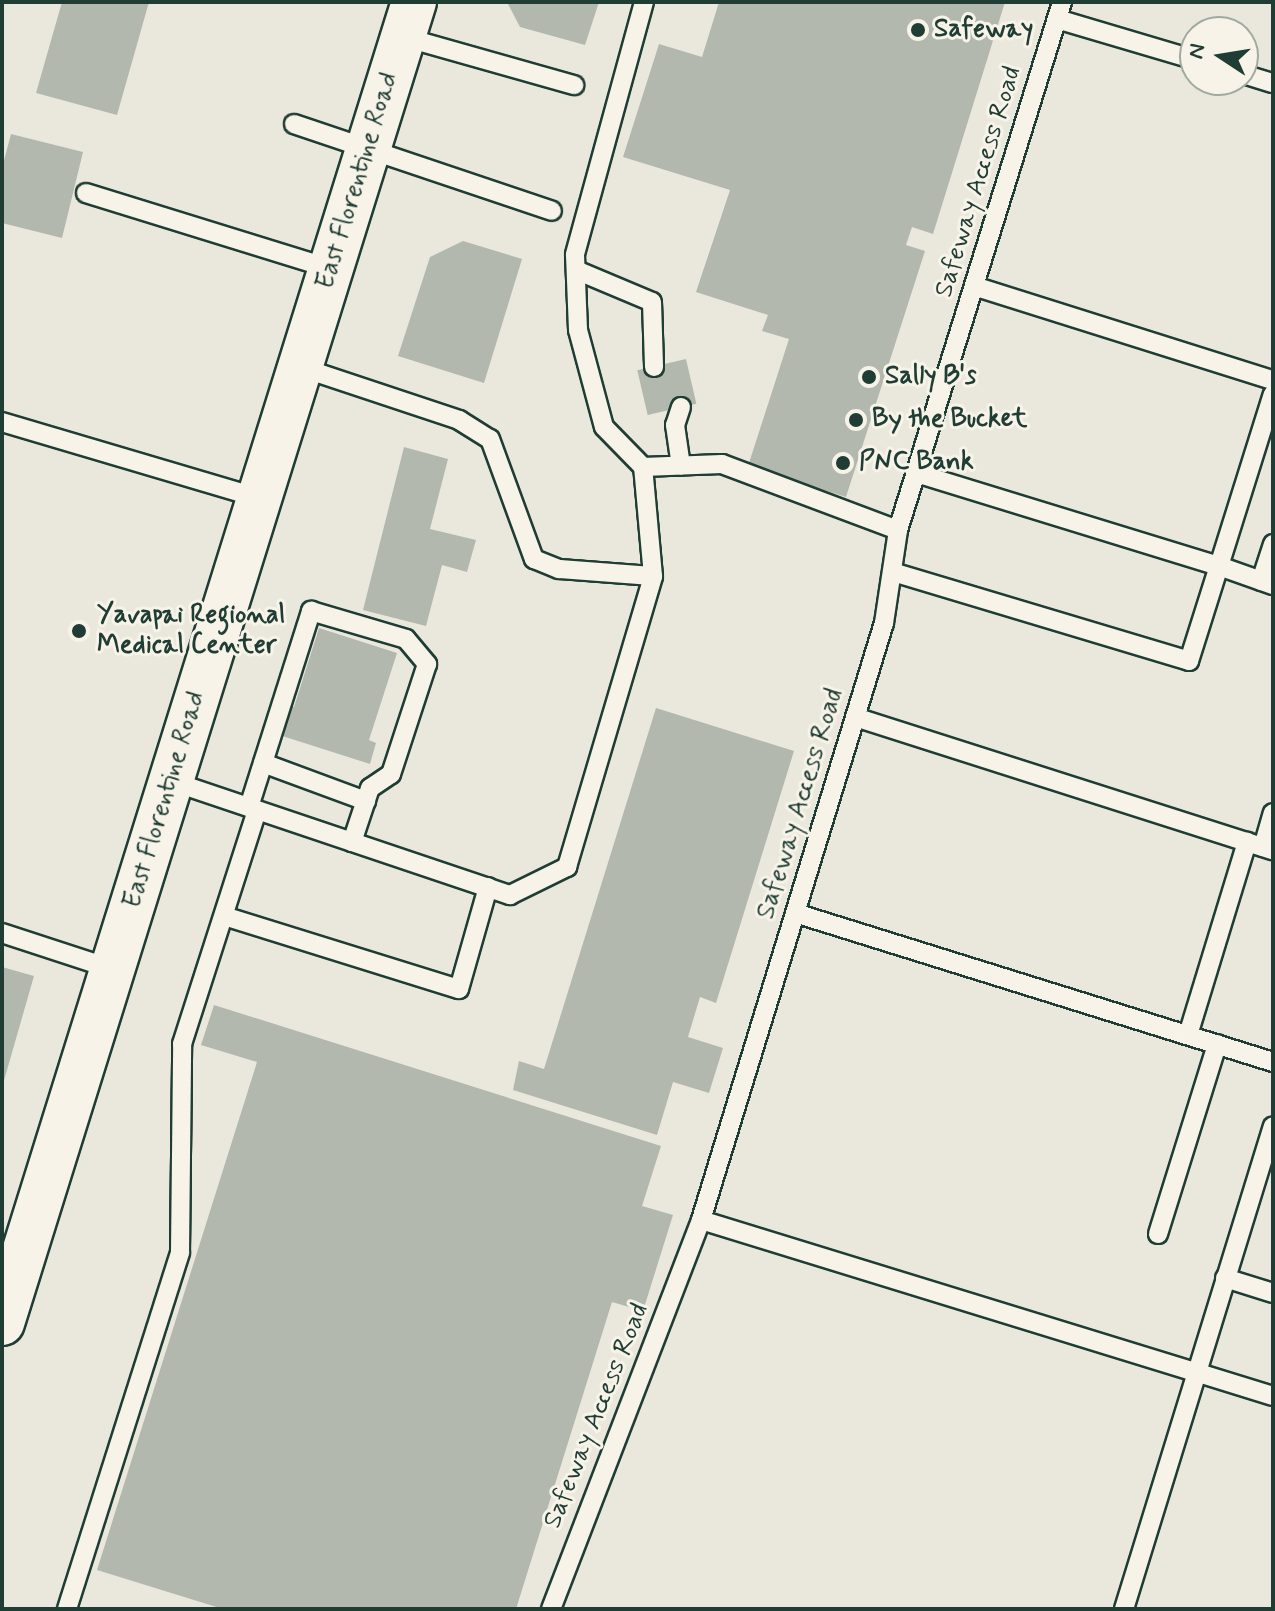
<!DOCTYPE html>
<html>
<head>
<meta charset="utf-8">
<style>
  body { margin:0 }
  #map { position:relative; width:1275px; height:1611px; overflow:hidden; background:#eae8dd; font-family:Mynerve,sans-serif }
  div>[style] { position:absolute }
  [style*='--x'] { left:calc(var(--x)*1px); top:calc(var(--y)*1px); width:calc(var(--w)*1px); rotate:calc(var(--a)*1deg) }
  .building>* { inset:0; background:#b2b8ae; transform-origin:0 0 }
  .roads { filter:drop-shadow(2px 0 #1f3d34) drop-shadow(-2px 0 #1f3d34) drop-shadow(0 2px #1f3d34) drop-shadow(0 -2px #1f3d34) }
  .service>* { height:18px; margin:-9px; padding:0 9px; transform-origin:9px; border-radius:9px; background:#f7f3e8 }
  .tertiary>* { height:44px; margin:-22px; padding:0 22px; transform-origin:22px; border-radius:22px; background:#f7f3e8 }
  .dots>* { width:22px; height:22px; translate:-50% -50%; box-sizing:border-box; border:4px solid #f7f3e8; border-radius:50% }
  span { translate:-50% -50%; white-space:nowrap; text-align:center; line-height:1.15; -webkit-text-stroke:6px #f7f3e8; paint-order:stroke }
  .poi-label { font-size:26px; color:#1f3d34; font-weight:700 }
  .left { translate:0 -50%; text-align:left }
  .street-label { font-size:26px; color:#1f3d34 }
  .frame { position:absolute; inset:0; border:4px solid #1f3d34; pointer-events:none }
  .north { position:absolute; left:1179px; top:16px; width:80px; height:80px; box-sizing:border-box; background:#f7f3e8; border:2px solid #a1aaa0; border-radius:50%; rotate:282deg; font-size:22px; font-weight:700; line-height:32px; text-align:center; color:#1f3d34 }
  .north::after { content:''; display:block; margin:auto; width:28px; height:36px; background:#1f3d34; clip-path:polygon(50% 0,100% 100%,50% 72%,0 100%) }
</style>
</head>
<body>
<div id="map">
  <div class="building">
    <i style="clip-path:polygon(62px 2px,149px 2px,117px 115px,36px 93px)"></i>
    <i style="clip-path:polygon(507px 2px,599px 2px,585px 45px,520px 27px)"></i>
    <i style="clip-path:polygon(719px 2px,1005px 2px,933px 234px,912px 227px,906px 245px,925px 251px,846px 497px,748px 466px,789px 339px,762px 331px,768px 315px,696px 292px,730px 190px,623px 157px,659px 44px,702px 57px)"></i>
    <i style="clip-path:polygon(11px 134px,83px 152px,62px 238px,2px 223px,2px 168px)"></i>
    <i style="clip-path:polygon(463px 241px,522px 259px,484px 383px,398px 356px,430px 257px)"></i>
    <i style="left:686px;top:359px;width:46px;height:50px;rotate:77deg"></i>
    <i style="clip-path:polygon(404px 447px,448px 459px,430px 529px,476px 540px,467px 572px,442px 565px,426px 626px,363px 610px)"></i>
    <i style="clip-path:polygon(319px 628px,397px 653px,369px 740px,376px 743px,370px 764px,276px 734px,285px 705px,294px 707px)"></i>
    <i style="clip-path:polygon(656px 708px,794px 751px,716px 1003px,700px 997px,688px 1037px,723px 1048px,709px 1093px,673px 1082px,657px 1135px,513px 1090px,519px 1061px,544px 1069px)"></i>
    <i style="clip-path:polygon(2px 967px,34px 976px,3px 1084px,2px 1083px)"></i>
    <i style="clip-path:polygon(214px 1005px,661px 1146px,642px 1206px,673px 1215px,643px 1311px,612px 1302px,516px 1609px,223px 1609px,97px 1570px,257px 1062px,201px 1045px)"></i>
  </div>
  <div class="roads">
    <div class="service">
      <i style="--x:644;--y:2;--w:262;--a:105.3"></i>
      <i style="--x:575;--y:255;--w:75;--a:87.7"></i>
      <i style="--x:578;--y:330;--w:100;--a:75"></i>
      <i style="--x:604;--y:427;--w:56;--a:45.7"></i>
      <i style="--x:643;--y:467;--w:79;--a:-2.2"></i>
      <i style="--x:722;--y:464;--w:188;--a:20.6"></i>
      <i style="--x:1057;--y:19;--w:144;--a:16.5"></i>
      <i style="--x:404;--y:37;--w:177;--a:15.8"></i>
      <i style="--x:1243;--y:74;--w:31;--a:17"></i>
      <i style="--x:294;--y:124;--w:272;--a:18.6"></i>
      <i style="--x:86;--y:193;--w:257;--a:17.2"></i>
      <i style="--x:576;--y:270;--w:82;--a:22.8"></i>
      <i style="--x:652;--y:302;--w:65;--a:88.2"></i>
      <i style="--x:974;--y:286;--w:313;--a:17.5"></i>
      <i style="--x:300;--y:367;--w:168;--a:18.4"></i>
      <i style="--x:459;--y:420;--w:36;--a:32"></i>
      <i style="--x:490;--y:439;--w:128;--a:69.9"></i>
      <i style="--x:534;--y:559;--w:27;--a:22"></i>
      <i style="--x:559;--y:569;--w:94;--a:4.3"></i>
      <i style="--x:681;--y:407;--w:19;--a:108"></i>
      <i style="--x:675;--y:425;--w:41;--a:81.7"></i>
      <i style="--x:2;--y:422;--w:268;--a:16.5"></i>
      <i style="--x:916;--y:473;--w:317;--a:17.1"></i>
      <i style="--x:1219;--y:566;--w:180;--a:-72.6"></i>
      <i style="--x:896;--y:573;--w:306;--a:16.7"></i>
      <i style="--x:1189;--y:661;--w:100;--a:-72.5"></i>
      <i style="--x:1219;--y:566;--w:57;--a:19.4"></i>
      <i style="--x:1261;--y:581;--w:39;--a:-72"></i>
      <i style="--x:855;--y:717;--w:439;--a:17.7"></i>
      <i style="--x:263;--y:763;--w:110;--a:20.3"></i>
      <i style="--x:171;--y:781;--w:358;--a:18.6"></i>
      <i style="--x:510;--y:895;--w:64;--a:-26.2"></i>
      <i style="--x:567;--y:867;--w:303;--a:-73.5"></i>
      <i style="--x:653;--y:576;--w:109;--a:-95.2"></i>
      <i style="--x:249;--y:807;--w:206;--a:-72.4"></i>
      <i style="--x:311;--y:611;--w:99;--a:16.4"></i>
      <i style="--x:406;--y:639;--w:33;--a:50"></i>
      <i style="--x:427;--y:664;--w:116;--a:108.1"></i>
      <i style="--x:391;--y:774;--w:25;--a:146"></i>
      <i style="--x:370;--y:788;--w:57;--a:108.4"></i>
      <i style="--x:1263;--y:847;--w:35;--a:-74"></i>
      <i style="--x:795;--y:913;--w:501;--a:17.31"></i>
      <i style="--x:224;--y:916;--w:246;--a:17.3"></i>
      <i style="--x:459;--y:989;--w:106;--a:-74.1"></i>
      <i style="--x:2;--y:933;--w:116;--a:18.1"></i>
      <i style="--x:1188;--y:1035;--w:202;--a:-73"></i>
      <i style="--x:701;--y:1220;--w:598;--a:17.1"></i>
      <i style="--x:1158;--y:1234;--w:199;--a:-72.7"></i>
      <i style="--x:1225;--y:1278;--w:50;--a:17.4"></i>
      <i style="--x:67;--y:1609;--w:374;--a:-72.4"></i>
      <i style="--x:180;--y:1252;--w:208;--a:-89.4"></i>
      <i style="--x:182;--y:1044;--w:245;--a:-72.2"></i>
      <i style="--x:551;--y:1609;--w:417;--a:-68.9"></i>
      <i style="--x:701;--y:1220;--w:624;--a:-72.96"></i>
      <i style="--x:884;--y:623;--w:94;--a:-81.4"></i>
      <i style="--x:898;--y:530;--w:553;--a:-72.74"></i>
      <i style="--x:1124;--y:1609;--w:505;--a:-72.86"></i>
    </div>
    <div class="tertiary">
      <i style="--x:2;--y:1323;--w:1384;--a:-72.68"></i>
    </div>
  </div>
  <div class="dots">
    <i style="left:918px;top:30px;background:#1f3d34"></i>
    <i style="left:869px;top:377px;background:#1f3d34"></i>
    <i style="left:856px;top:420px;background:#1f3d34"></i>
    <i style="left:843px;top:463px;background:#1f3d34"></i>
    <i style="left:79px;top:631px;background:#1f3d34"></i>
  </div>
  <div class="poi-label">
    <span class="left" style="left:934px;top:30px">Safeway</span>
    <span class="left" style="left:885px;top:377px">Sally B's</span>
    <span class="left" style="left:872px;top:420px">By the Bucket</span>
    <span class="left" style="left:859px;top:463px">PNC Bank</span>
    <span class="left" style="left:97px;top:631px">Yavapai Regional<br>Medical Center</span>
  </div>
  <div class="street-label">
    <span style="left:358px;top:181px;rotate:-73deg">East Florentine Road</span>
    <span style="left:979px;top:182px;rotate:-73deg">Safeway Access Road</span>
    <span style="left:165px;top:800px;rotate:-73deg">East Florentine Road</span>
    <span style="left:801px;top:804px;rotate:-73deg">Safeway Access Road</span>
    <span style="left:597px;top:1416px;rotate:-68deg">Safeway Access Road</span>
  </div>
  <div class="frame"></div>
  <div class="north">N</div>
</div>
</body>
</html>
